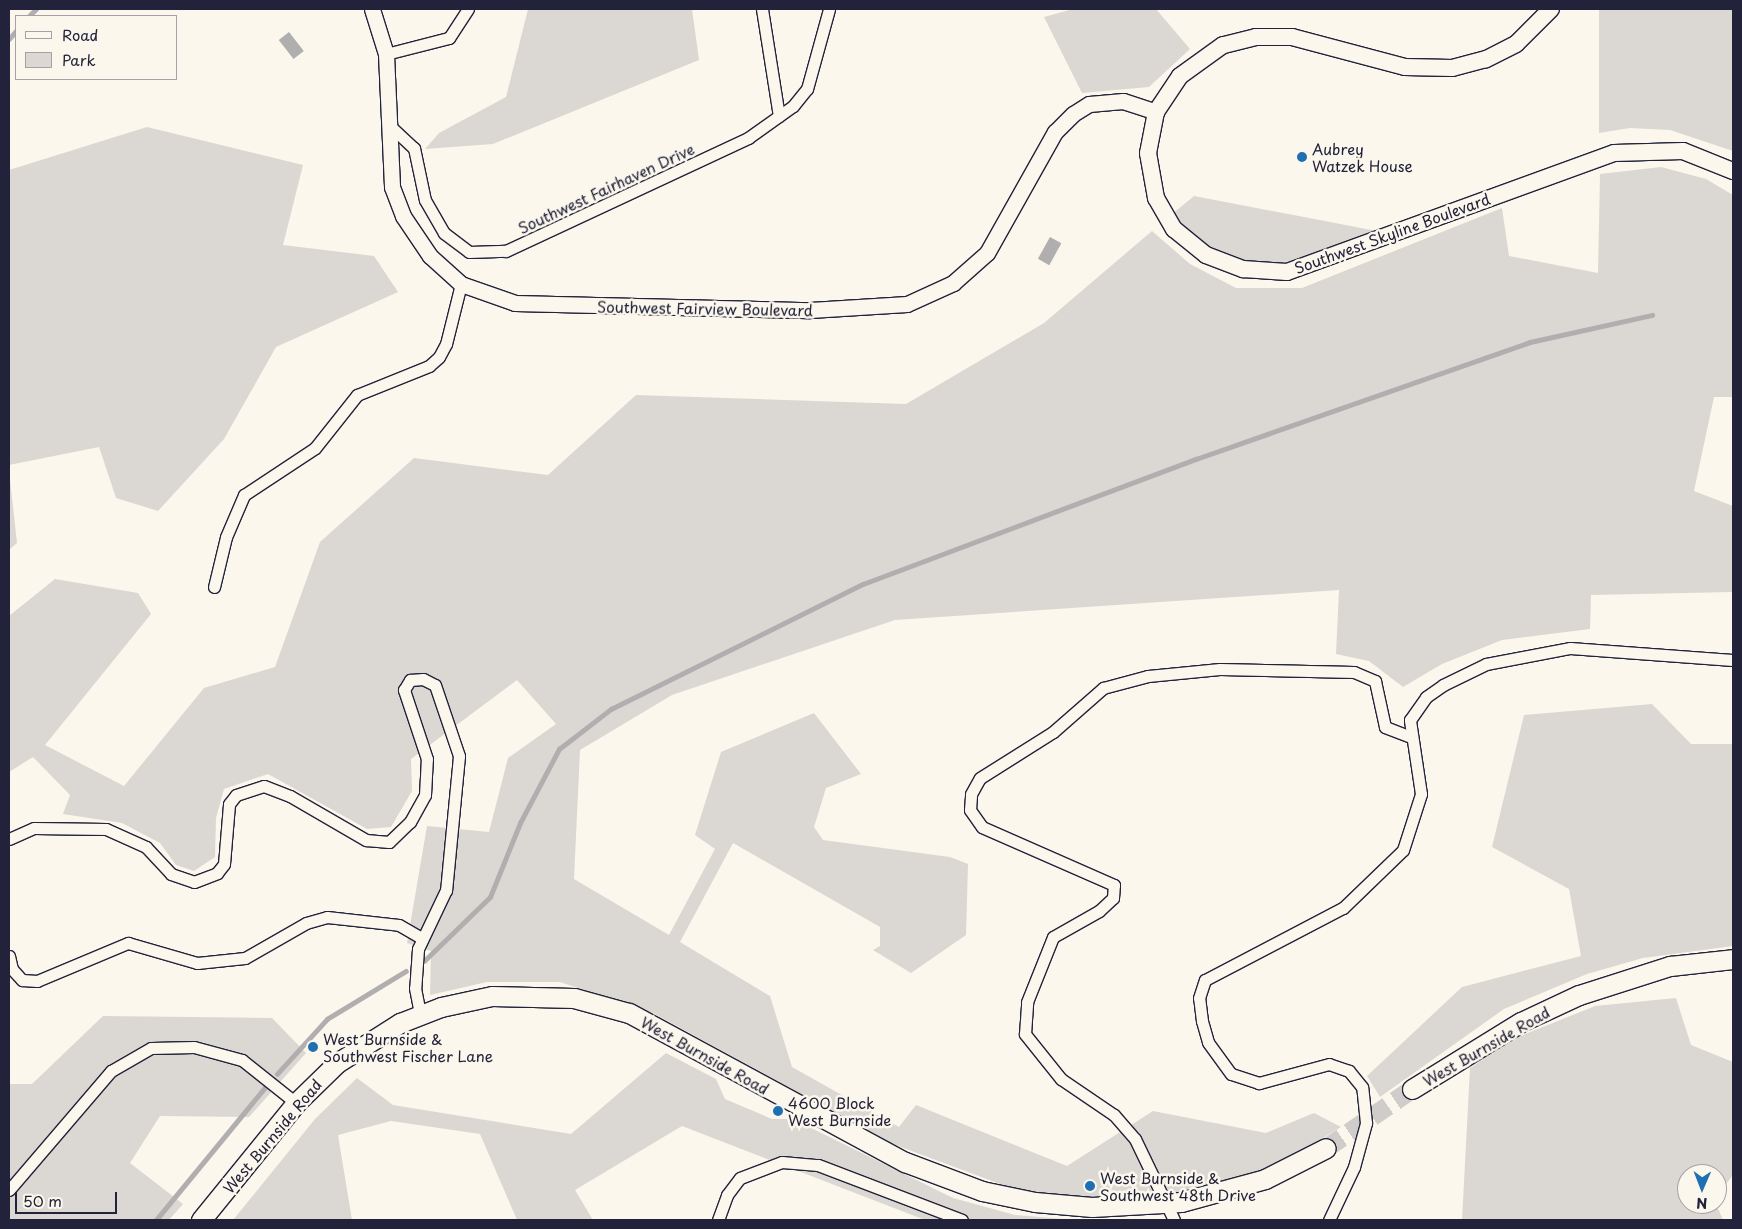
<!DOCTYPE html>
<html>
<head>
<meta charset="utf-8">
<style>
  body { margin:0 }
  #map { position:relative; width:1742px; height:1229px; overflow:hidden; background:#fbf7ec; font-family:"Playpen Sans",sans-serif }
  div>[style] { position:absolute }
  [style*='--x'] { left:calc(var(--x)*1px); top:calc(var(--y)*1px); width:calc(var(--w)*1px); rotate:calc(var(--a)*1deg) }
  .green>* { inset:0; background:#dbd8d3 }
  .water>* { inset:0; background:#b1aeb0; transform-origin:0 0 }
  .stream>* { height:4.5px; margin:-2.25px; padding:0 2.25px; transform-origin:2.25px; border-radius:2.25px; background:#b1aeb0 }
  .primary-tunnel>* { height:19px; margin-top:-9.5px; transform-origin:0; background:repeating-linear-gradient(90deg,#d0ccc9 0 19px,transparent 0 28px) }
  .roads { filter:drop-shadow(1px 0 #22223b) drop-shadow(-1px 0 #22223b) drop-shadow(0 1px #22223b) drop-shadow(0 -1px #22223b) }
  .minor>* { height:11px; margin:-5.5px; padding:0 5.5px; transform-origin:5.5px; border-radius:5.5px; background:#fbf7ec }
  .tertiary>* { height:15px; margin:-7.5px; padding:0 7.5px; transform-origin:7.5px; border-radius:7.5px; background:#fbf7ec }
  .secondary>* { height:16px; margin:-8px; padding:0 8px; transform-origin:8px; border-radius:8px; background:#fbf7ec }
  .primary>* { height:19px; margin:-9.5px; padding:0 9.5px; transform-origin:9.5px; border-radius:9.5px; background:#fbf7ec }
  .dots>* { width:14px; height:14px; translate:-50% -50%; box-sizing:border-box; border:2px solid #fbf7ec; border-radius:50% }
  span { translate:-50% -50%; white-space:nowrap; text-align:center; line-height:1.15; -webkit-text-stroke:5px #fbf7ec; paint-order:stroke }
  .poi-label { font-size:15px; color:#22223b }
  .left { translate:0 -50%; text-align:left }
  .street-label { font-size:15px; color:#22223b }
  .frame { position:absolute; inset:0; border:10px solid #22223b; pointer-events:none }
  .legend { position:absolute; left:15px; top:15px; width:162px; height:65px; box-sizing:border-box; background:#fbf7ec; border:1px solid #a4a2a5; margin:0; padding:6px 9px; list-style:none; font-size:15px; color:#22223b }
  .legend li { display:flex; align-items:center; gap:10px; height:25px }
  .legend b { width:25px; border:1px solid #a4a2a5 }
  .north { position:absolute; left:1677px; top:1164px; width:50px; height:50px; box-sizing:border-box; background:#fbf7ec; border:1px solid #a4a2a5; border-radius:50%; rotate:181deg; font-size:14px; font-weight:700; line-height:20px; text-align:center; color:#22223b }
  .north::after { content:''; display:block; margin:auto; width:18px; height:22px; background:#1f6fb2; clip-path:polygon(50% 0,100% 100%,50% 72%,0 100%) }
  .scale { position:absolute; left:15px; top:1192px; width:102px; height:22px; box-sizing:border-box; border:2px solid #22223b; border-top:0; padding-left:6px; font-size:15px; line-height:18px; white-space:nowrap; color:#22223b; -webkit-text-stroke:4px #fbf7ec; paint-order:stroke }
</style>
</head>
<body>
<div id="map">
  <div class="green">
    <i style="clip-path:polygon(528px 9px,692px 9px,699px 60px,493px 144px,425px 149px,439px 133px,506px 97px)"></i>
    <i style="clip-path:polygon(1073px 9px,1156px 9px,1190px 49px,1149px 87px,1082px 93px,1044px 17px)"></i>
    <i style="clip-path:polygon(1599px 9px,1733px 9px,1733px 151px,1670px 130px,1630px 128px,1599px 133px)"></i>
    <i style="clip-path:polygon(147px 127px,303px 165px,283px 245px,374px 256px,398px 292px,276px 347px,224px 439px,158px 511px,116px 498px,99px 447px,9px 465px,9px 170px)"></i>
    <i style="clip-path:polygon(1661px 167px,1706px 179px,1733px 195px,1733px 397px,1714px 397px,1694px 491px,1733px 506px,1733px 592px,1591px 595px,1590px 629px,1502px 640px,1442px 664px,1403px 687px,1369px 661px,1336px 654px,1339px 590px,895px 620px,672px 695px,580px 750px,574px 879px,669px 935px,715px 849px,695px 835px,721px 752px,814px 713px,861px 774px,826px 788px,814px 827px,823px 840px,950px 857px,968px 864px,966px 935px,911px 973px,873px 950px,880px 946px,880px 927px,733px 843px,680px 942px,770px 996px,792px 1067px,899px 1127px,916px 1105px,1067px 1166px,1153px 1111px,1266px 1133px,1314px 1113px,1341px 1127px,1279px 1165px,1174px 1197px,1090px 1200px,1016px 1190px,893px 1144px,653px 1013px,560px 982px,487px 982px,430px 995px,431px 951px,407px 943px,427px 826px,489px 832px,508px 758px,556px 724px,517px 680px,411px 759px,412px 791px,391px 827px,367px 829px,268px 774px,224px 789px,216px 818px,215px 857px,194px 871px,176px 865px,160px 843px,122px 823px,63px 814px,70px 795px,33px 757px,9px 772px,9px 616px,55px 579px,138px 593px,151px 614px,45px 745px,124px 786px,204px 688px,275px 667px,320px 542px,414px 458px,548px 475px,636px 395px,906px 404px,1044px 323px,1152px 231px,1190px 264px,1236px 288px,1302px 288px,1502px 208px,1509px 256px,1598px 273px,1600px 174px)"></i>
    <i style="clip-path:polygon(1194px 196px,1382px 232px,1299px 261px,1251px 264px,1203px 244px,1171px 215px)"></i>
    <i style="clip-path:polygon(9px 470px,17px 543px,9px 550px)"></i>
    <i style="clip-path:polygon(1652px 704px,1691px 744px,1733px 744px,1733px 946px,1643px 958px,1587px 974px,1504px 1009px,1380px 1097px,1367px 1076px,1462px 987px,1581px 956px,1569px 889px,1492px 847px,1524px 715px)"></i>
    <i style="clip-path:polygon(1676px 998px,1691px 1045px,1733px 1062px,1733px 1175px,1717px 1196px,1717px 1174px,1687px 1174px,1687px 1204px,1716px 1204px,1723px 1220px,1462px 1220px,1470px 1068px,1518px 1037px,1595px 1006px)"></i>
    <i style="clip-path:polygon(103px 1016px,272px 1018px,306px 1053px,249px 1117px,160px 1116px,130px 1163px,183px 1204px,169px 1220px,9px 1220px,9px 1084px,32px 1084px)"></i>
    <i style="clip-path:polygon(666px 1053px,716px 1079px,725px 1099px,772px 1119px,793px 1119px,953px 1198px,1015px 1215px,1076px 1220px,925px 1220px,682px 1126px,575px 1190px,593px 1220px,517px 1220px,480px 1134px,391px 1121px,338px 1135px,352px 1220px,233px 1220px,315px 1119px,357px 1078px,393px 1105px,571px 1134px)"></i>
  </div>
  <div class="water">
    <i style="left:289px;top:32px;width:24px;height:13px;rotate:52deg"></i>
    <i style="left:1050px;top:237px;width:13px;height:25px;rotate:29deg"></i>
  </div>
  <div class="stream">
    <i style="--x:29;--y:16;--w:10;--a:-45"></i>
    <i style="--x:9;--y:39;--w:11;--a:-49"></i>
    <i style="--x:424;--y:961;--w:92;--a:-44.1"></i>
    <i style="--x:490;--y:897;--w:80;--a:-67.9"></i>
    <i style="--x:520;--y:823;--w:84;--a:-62.2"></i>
    <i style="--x:559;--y:749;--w:66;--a:-37.6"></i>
    <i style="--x:611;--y:709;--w:281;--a:-26.4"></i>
    <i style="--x:863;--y:584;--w:356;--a:-20.6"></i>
    <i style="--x:1196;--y:459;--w:354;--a:-19.3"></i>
    <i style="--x:1530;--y:342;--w:125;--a:-12.5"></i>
    <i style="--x:277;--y:1074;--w:74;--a:-47.7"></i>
    <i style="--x:327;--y:1019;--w:92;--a:-31.3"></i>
    <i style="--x:156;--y:1220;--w:175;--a:-50.6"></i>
  </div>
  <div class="primary-tunnel">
    <i style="--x:1326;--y:1148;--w:104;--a:-34.5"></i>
  </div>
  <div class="roads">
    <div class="minor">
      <i style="--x:762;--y:9;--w:108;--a:81"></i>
      <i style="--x:386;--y:54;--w:65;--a:-14.3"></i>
      <i style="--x:449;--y:38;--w:35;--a:-57"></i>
      <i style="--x:390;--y:126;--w:33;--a:43"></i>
      <i style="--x:414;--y:148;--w:53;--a:78.1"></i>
      <i style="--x:425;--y:200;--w:38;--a:60"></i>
      <i style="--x:444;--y:233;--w:31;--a:37"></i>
      <i style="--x:469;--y:252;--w:37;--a:-2"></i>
      <i style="--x:506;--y:251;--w:267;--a:-25"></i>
      <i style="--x:748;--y:138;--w:55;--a:-35.4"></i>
      <i style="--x:793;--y:106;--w:22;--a:-51"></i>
      <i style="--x:807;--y:89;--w:83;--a:-74.6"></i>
      <i style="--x:214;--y:587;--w:51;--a:-76.5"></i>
      <i style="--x:226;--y:537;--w:46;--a:-66.8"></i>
      <i style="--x:244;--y:495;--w:85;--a:-33.5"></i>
      <i style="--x:315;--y:448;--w:68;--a:-51.6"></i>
      <i style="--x:357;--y:395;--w:78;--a:-21.9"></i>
      <i style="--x:429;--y:366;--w:13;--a:-42"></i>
      <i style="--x:439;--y:357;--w:15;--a:-62"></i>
      <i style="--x:446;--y:344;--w:62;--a:-76"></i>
      <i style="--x:9;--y:839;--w:27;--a:-24"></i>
      <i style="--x:34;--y:828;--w:72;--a:0.8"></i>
      <i style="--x:106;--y:829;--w:44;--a:24.2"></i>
      <i style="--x:146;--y:847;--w:37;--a:47"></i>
      <i style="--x:171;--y:874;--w:24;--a:19"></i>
      <i style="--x:194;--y:882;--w:25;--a:-21"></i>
      <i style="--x:217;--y:873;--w:11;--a:-52"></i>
      <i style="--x:224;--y:864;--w:60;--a:-85.2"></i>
      <i style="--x:229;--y:804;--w:11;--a:-52"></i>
      <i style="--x:236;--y:795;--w:29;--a:-18"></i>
      <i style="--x:264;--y:786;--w:28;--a:21"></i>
      <i style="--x:290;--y:796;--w:88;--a:30.1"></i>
      <i style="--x:366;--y:840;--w:23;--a:5"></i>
      <i style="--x:389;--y:842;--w:29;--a:-44"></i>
      <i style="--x:410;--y:822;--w:31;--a:-61"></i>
      <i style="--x:425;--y:795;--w:36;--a:-87"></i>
      <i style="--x:427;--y:759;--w:73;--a:-108.4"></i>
      <i style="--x:404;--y:690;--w:12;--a:-59"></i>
      <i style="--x:410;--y:680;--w:13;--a:-4"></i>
      <i style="--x:423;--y:679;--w:13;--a:27"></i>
      <i style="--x:435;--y:685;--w:75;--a:71.3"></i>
      <i style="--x:459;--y:756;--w:135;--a:95.5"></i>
      <i style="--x:446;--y:890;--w:65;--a:115.4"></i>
      <i style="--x:418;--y:949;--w:39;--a:94"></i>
      <i style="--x:415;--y:988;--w:26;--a:79"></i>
      <i style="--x:9;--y:956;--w:13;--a:77"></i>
      <i style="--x:12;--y:969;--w:15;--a:48"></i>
      <i style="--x:22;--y:980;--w:15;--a:4"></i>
      <i style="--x:37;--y:981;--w:99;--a:-22.7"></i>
      <i style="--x:128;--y:943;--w:72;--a:16.2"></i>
      <i style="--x:197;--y:963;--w:48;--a:-5.9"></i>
      <i style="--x:245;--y:958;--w:70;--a:-29.8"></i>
      <i style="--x:306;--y:923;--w:22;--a:-16"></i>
      <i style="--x:327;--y:917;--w:72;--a:6.3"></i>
      <i style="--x:399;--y:925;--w:24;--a:30"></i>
      <i style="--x:9;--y:1190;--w:157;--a:-49.4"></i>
      <i style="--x:111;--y:1071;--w:46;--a:-29.9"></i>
      <i style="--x:151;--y:1048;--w:43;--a:-1.3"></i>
      <i style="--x:194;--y:1047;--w:50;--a:15.2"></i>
      <i style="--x:242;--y:1060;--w:69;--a:38.5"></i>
      <i style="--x:718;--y:1220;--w:27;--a:-70"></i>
      <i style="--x:727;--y:1195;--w:21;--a:-53"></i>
      <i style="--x:740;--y:1178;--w:45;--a:-20.9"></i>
      <i style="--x:782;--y:1162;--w:36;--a:5"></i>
      <i style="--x:818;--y:1165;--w:154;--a:20.9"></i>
      <i style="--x:1174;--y:1220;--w:90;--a:-115.7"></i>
      <i style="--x:1135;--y:1139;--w:32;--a:-131"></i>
      <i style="--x:1114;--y:1115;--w:64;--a:-145.8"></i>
      <i style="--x:1061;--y:1079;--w:58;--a:-128.7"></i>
      <i style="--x:1025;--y:1034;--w:32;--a:-86"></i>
      <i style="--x:1027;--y:1002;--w:70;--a:-68.2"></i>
      <i style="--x:1053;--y:937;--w:53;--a:-29.5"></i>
      <i style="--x:1099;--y:911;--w:19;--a:-43"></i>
      <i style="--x:1113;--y:898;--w:13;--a:-86"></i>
      <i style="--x:1114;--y:885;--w:144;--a:-156.3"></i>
      <i style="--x:982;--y:827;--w:21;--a:-125"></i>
      <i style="--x:970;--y:810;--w:16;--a:-86"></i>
      <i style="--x:971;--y:794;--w:18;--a:-61"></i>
      <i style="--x:980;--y:778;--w:86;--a:-32.2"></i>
      <i style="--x:1053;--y:732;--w:67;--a:-41.3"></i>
      <i style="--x:1103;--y:688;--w:47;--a:-14.9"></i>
      <i style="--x:1148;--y:676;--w:72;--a:-5.6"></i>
      <i style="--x:1220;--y:669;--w:134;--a:1.3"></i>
      <i style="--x:1354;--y:672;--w:23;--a:23"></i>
      <i style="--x:1375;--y:681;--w:47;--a:77.7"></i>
      <i style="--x:1385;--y:727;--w:26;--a:21"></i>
      <i style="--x:1329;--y:1220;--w:59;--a:-64.7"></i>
      <i style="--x:1354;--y:1167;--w:46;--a:-74.7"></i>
      <i style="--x:1366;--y:1123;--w:36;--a:-96"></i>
      <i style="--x:1362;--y:1087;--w:21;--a:-129"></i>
      <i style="--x:1349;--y:1071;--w:21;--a:-161"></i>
      <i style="--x:1329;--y:1064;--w:73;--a:164.8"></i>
      <i style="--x:1259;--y:1083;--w:29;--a:-162"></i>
      <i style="--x:1231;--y:1074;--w:39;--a:-126"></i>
      <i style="--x:1208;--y:1042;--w:22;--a:-106"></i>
      <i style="--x:1202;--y:1021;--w:23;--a:-97"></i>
      <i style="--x:1199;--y:998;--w:19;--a:-72"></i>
      <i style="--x:1205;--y:980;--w:156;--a:-27.6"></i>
      <i style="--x:1343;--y:908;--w:83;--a:-44"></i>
      <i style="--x:1403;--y:850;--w:59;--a:-72.2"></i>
      <i style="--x:1421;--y:794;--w:75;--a:-98.5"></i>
      <i style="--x:1410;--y:720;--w:28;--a:-55"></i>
      <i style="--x:1426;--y:697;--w:21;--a:-35"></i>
      <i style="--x:1443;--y:685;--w:48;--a:-26"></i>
      <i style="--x:1486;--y:664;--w:86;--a:-10.8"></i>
      <i style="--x:1570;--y:648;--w:163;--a:4.2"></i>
    </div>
    <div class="tertiary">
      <i style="--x:372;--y:9;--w:47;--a:72.7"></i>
      <i style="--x:386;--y:54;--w:133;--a:87.4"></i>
      <i style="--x:392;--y:187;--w:31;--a:69"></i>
      <i style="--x:403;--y:216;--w:48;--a:56"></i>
      <i style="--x:430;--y:256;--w:42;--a:42.1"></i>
      <i style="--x:461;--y:284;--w:57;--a:19.4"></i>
      <i style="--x:515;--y:303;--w:295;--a:1.4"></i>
      <i style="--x:810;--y:310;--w:97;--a:-3.5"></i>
      <i style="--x:907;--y:304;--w:51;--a:-24.5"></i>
      <i style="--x:953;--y:283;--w:45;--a:-41.4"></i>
      <i style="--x:987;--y:253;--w:139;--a:-60.7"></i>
      <i style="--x:1055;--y:132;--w:25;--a:-45"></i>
      <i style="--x:1073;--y:114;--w:19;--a:-32"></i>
      <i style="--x:1089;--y:104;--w:34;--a:-5"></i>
      <i style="--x:1123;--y:101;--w:35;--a:18"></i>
    </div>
    <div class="secondary">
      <i style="--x:1551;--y:9;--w:49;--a:135"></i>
      <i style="--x:1516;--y:44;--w:34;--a:153"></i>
      <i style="--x:1486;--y:59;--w:35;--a:165"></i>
      <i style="--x:1452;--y:68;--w:47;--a:-178.8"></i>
      <i style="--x:1405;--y:67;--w:117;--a:-165.1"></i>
      <i style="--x:1292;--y:37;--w:36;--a:180"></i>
      <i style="--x:1256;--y:37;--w:34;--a:166"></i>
      <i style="--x:1223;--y:45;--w:53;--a:144.2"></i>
      <i style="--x:1180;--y:76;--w:43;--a:123.7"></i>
      <i style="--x:1156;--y:112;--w:42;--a:101"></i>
      <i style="--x:1148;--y:153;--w:46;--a:79.9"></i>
      <i style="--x:1156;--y:198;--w:36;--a:60"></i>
      <i style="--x:1174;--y:229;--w:41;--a:39.1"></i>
      <i style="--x:1206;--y:255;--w:40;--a:21"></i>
      <i style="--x:1243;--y:269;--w:44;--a:3.9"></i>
      <i style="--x:1287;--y:272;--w:348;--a:-20"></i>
      <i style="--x:1614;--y:153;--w:69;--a:-1.7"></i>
      <i style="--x:1683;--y:151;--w:54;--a:21.8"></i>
    </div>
    <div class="primary">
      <i style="--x:1412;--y:1089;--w:128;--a:-31.6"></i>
      <i style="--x:1521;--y:1022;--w:64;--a:-25"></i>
      <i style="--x:1579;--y:995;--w:96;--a:-17.7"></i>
      <i style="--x:1670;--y:966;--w:63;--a:-6.3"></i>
      <i style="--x:201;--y:1220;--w:151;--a:-50.9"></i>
      <i style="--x:296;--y:1103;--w:57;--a:-44.3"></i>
      <i style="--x:337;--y:1063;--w:75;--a:-32.4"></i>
      <i style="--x:400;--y:1023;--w:44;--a:-21.3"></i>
      <i style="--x:441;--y:1007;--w:52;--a:-12.2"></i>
      <i style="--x:492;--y:996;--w:82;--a:1.4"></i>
      <i style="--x:574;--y:998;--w:57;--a:15.3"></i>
      <i style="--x:629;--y:1013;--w:314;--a:28.4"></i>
      <i style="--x:905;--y:1162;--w:82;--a:20.6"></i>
      <i style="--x:982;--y:1191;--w:54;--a:11.7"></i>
      <i style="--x:1035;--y:1202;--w:57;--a:5"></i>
      <i style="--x:1092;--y:1207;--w:89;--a:-3.2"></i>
      <i style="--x:1181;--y:1202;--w:87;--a:-15.3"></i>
      <i style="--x:1265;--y:1179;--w:68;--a:-26.9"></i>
    </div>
  </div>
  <div class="dots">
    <i style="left:1302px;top:157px;background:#1f6fb2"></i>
    <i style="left:313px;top:1047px;background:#1f6fb2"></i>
    <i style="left:778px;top:1111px;background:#1f6fb2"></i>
    <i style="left:1090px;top:1186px;background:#1f6fb2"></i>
  </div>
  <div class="poi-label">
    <span class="left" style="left:1312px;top:157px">Aubrey<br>Watzek House</span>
    <span class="left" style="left:323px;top:1047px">West Burnside &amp;<br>Southwest Fischer Lane</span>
    <span class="left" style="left:788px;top:1111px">4600 Block<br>West Burnside</span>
    <span class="left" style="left:1100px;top:1186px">West Burnside &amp;<br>Southwest 48th Drive</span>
  </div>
  <div class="street-label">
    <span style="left:606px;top:188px;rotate:-25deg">Southwest Fairhaven Drive</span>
    <span style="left:1392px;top:233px;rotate:-20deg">Southwest Skyline Boulevard</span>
    <span style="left:705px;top:308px;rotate:1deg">Southwest Fairview Boulevard</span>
    <span style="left:1486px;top:1046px;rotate:-30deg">West Burnside Road</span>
    <span style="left:705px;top:1055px;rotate:29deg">West Burnside Road</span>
    <span style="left:272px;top:1136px;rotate:-50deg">West Burnside Road</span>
  </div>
  <div class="frame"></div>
  <ul class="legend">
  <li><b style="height:6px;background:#fbf7ec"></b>Road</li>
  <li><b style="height:14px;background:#dbd8d3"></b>Park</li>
  </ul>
  <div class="north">N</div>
  <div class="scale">50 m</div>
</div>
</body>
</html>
